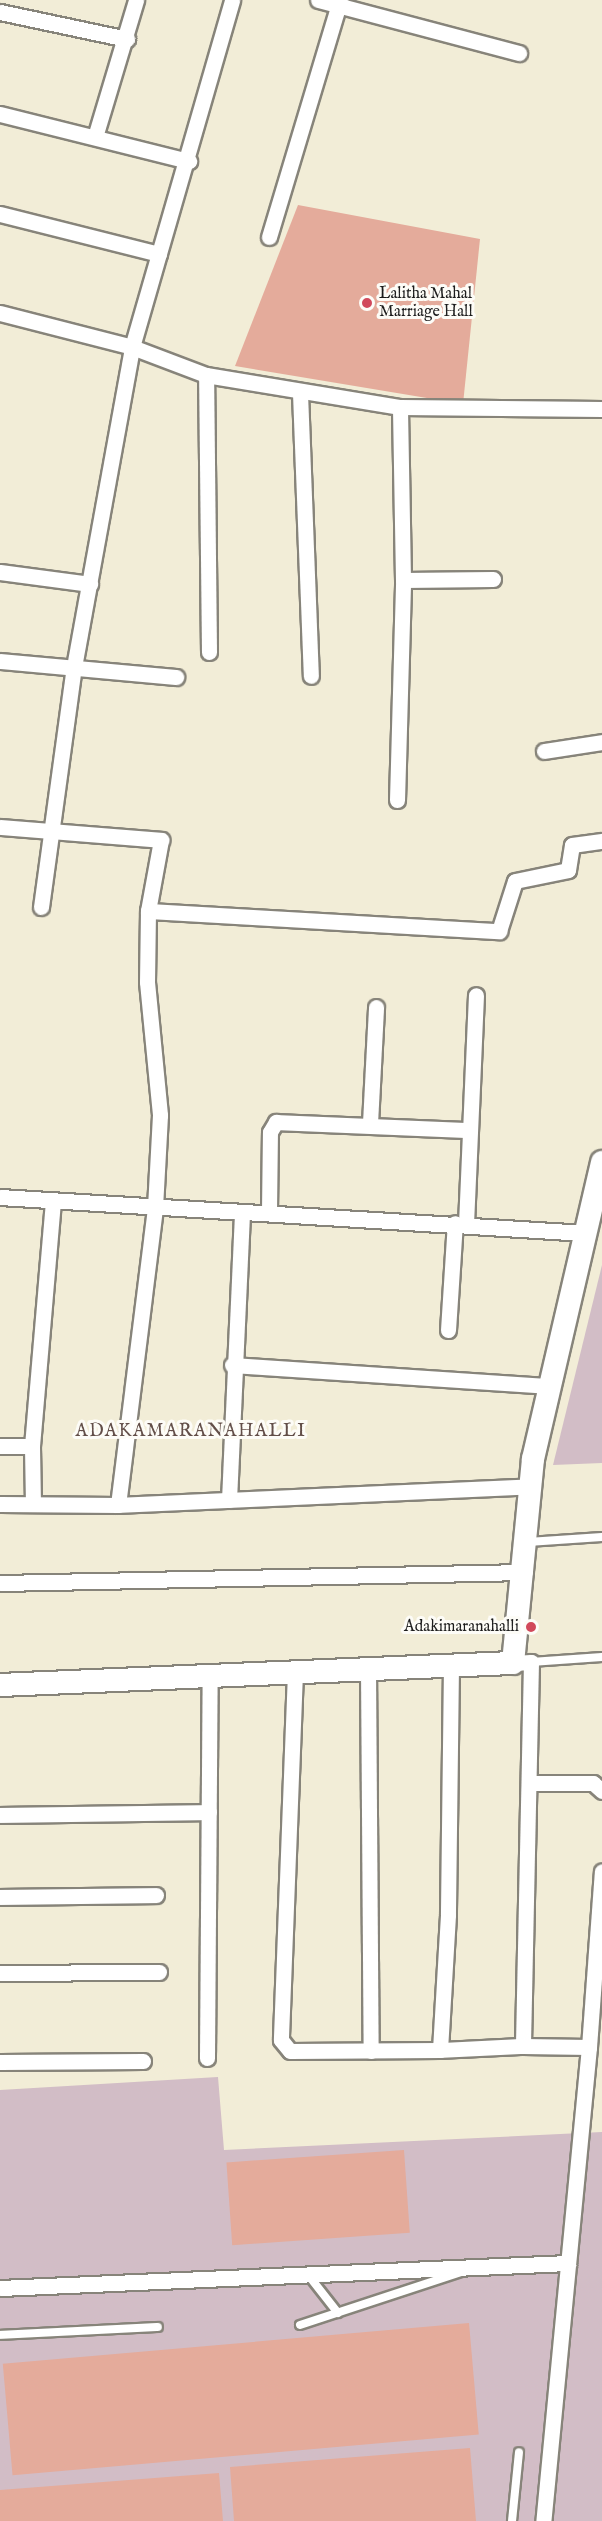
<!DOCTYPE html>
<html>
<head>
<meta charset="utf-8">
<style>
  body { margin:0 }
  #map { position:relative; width:602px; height:2521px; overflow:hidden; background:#f2edd7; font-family:"IM FELL English",serif }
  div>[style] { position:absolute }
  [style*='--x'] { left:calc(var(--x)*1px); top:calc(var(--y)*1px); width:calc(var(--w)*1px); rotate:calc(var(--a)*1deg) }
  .industrial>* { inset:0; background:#d2bdc6 }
  .building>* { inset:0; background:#e4ab9b; transform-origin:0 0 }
  .roads { filter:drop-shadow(2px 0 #87847a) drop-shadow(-2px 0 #87847a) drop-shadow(0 2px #87847a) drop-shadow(0 -2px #87847a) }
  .lane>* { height:8px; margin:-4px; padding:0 4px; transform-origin:4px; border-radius:4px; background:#fff }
  .street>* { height:15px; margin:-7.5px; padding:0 7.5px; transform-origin:7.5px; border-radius:7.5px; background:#fff }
  .secondary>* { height:22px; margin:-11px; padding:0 11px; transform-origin:11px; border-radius:11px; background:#fff }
  .dots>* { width:16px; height:16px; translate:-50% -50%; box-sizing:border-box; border:3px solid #fdfcf7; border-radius:50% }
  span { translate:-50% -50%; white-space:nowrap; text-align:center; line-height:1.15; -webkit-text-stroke:6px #fdfcf7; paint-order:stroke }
  .poi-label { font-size:16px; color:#1c1c1c }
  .left { translate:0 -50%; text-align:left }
  .right { translate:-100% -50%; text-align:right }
  .neighbourhood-label { font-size:18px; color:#624e48; letter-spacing:1.5px }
</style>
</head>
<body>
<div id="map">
  <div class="industrial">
    <i style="clip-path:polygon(602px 1265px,602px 1463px,553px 1465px)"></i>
    <i style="clip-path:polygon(218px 2077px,224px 2150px,602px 2132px,602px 2521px,0 2521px,0 2090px)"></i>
  </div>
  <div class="building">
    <i style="clip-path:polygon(298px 205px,480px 239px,463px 404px,235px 366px)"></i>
    <i style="left:404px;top:2150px;width:83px;height:178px;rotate:86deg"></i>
    <i style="left:469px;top:2323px;width:112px;height:468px;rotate:85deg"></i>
    <i style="clip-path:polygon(470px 2448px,476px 2521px,234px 2521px,230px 2467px)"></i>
    <i style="clip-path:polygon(219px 2473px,223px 2521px,0 2521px,0 2490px)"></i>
  </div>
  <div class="roads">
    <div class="lane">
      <i style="--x:528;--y:1542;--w:74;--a:-3.9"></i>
      <i style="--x:531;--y:1662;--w:71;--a:-4"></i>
      <i style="--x:309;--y:2276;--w:47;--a:51.9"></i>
      <i style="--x:300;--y:2325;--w:169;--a:-18.2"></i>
      <i style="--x:0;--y:2335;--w:158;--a:-2.9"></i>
      <i style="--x:512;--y:2521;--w:69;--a:-84.2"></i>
    </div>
    <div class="street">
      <i style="--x:318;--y:0;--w:208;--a:14.8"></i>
      <i style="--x:0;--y:12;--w:130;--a:12"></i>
      <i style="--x:0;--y:114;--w:195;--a:14"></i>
      <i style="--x:95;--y:137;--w:143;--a:-73.3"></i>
      <i style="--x:0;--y:214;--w:164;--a:14.1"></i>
      <i style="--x:269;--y:237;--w:247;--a:-73.3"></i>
      <i style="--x:0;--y:313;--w:136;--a:14.4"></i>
      <i style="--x:132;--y:347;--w:79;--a:20.7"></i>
      <i style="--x:300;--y:393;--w:283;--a:87.8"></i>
      <i style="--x:0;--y:572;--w:91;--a:7.6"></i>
      <i style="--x:403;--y:580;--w:90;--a:-0.6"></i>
      <i style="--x:209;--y:652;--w:277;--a:-90.6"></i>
      <i style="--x:206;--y:375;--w:197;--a:9.4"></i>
      <i style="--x:400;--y:407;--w:202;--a:0.6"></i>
      <i style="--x:0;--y:661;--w:177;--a:5.2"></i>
      <i style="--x:544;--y:751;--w:59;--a:-8.8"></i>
      <i style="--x:397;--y:800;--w:220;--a:-88.4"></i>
      <i style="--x:403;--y:580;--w:173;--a:-91"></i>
      <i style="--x:0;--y:827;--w:162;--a:4.6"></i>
      <i style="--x:161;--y:840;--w:72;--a:100.4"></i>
      <i style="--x:148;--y:911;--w:71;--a:90.8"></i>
      <i style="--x:147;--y:982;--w:134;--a:84.4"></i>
      <i style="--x:160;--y:1115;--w:93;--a:93.1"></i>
      <i style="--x:155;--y:1208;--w:299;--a:97.1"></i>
      <i style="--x:41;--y:907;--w:242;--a:-82.2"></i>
      <i style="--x:74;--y:667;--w:325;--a:-79.7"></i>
      <i style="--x:132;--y:347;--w:361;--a:-73.9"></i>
      <i style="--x:148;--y:911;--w:352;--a:3.3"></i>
      <i style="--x:499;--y:931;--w:52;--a:-72.3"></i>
      <i style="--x:515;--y:881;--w:54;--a:-11.7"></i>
      <i style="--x:568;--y:870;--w:25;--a:-81"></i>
      <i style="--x:572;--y:845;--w:30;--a:-8"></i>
      <i style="--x:370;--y:1123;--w:116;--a:-87"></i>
      <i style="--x:0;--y:1197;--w:586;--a:3.52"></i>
      <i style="--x:269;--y:1211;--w:79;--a:-89.3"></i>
      <i style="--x:270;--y:1132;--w:12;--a:-59"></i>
      <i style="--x:276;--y:1122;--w:194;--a:2.4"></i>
      <i style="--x:466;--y:1224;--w:229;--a:-87.5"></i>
      <i style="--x:448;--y:1330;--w:107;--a:-86.3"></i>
      <i style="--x:232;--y:1365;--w:319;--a:3.8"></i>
      <i style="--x:0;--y:1446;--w:32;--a:0"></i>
      <i style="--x:229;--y:1500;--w:288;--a:-87.4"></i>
      <i style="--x:0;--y:1504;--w:118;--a:0.5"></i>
      <i style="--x:118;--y:1505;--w:413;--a:-2.6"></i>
      <i style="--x:33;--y:1504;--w:58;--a:-91"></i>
      <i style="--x:32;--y:1446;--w:246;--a:-85.1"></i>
      <i style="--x:0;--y:1583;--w:525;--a:-1.2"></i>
      <i style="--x:513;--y:1663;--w:18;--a:-3"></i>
      <i style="--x:531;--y:1662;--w:384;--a:91.2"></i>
      <i style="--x:523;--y:2046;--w:66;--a:0.9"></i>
      <i style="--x:589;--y:2047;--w:476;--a:95.5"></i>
      <i style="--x:451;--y:1665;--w:250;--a:90.7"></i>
      <i style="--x:448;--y:1915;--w:135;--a:93.4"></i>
      <i style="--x:440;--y:2050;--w:83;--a:-2.8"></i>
      <i style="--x:368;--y:1668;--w:383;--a:89.6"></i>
      <i style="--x:295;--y:1672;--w:368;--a:92.2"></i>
      <i style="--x:281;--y:2040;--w:14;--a:51"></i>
      <i style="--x:290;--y:2051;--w:150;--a:-0.4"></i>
      <i style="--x:529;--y:1783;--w:64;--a:0"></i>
      <i style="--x:593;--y:1783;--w:12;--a:42"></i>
      <i style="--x:0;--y:1815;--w:209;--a:-0.8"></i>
      <i style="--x:0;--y:1897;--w:156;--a:-0.7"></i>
      <i style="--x:0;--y:1973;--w:159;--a:-0.4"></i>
      <i style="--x:589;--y:2047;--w:176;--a:-85.8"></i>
      <i style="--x:207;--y:2058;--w:382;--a:-89.6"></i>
      <i style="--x:0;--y:2062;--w:143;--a:-0.4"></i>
      <i style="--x:0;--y:2288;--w:569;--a:-2.52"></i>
    </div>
    <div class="secondary">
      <i style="--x:0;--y:1685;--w:513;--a:-2.46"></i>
      <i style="--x:513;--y:1663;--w:205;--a:-84.4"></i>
      <i style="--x:533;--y:1459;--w:305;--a:-76.9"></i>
    </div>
  </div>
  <div class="dots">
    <i style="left:367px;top:303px;background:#d1495b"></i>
    <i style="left:531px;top:1627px;background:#d1495b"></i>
  </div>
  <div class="poi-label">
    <span class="left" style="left:379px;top:303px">Lalitha Mahal<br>Marriage Hall</span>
    <span class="right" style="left:519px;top:1627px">Adakimaranahalli</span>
  </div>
  <div class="neighbourhood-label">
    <span style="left:191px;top:1432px">ADAKAMARANAHALLI</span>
  </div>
</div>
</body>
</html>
